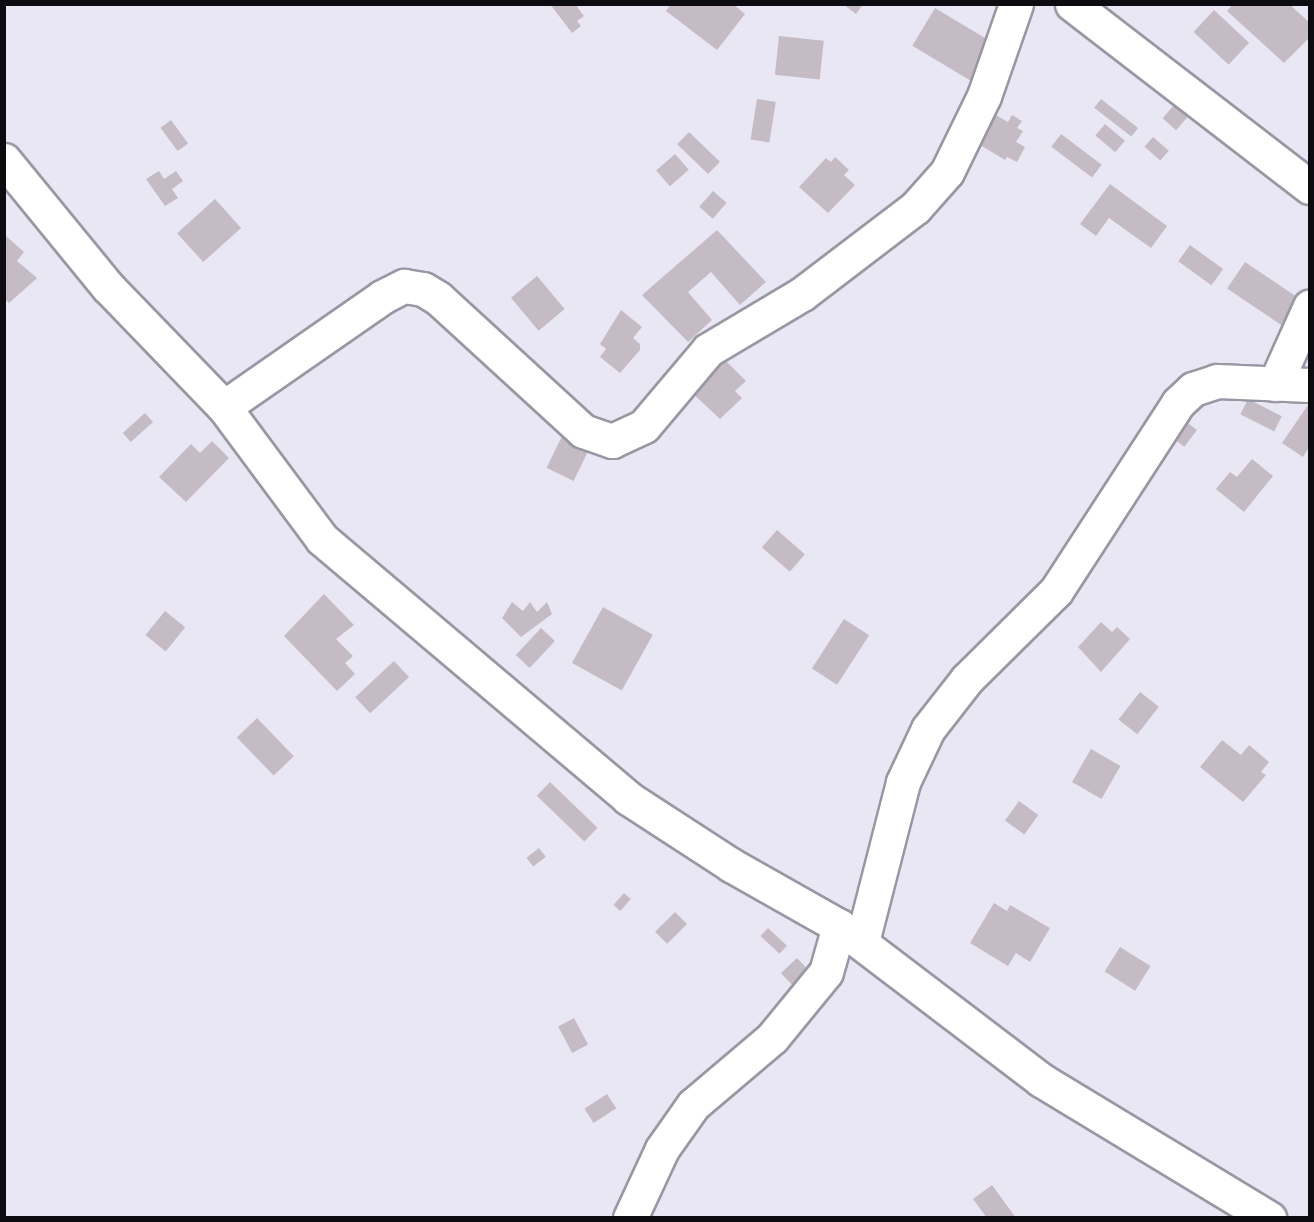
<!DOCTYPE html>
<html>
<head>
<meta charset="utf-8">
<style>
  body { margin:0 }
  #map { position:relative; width:1314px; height:1222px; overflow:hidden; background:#e9e7f4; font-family:"Source Sans 3",sans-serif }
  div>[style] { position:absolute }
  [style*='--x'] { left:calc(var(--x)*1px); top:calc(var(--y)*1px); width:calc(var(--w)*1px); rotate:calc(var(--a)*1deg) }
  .building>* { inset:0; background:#c5bbc5; transform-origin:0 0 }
  .roads { filter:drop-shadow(2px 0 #9997a3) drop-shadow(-2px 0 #9997a3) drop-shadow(0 2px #9997a3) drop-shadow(0 -2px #9997a3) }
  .minor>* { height:33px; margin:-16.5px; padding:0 16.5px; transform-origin:16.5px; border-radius:16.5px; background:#fff }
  span { translate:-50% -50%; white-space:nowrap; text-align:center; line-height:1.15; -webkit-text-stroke:4.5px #f6f5fd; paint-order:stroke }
  .frame { position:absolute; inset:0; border:6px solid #0c0b0f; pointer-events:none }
</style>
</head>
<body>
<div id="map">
  <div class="building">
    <i style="clip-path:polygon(550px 4px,575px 4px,584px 16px,577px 21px,581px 26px,572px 33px)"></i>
    <i style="clip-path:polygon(671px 4px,733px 4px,745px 14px,717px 50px,666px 11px)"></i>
    <i style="clip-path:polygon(843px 4px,863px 4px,856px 14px)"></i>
    <i style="clip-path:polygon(1233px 4px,1289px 4px,1310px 23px,1310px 37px,1284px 63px,1227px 11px)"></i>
    <i style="left:935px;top:8px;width:69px;height:44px;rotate:31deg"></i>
    <i style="left:1214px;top:10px;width:48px;height:30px;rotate:43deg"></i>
    <i style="left:779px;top:36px;width:45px;height:39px;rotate:6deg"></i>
    <i style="left:757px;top:99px;width:19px;height:41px;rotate:9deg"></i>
    <i style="left:1101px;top:99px;width:47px;height:11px;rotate:38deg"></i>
    <i style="left:1175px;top:104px;width:18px;height:19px;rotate:41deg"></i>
    <i style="clip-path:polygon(989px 111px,1008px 122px,1012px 115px,1022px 121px,1017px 128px,1023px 131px,1016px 142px,1025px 147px,1017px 162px,1007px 157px,1005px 160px,972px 140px)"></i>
    <i style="left:171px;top:120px;width:29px;height:13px;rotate:54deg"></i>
    <i style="left:1105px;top:124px;width:26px;height:15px;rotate:40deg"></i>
    <i style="left:689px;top:132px;width:43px;height:17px;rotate:44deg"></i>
    <i style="left:1061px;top:134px;width:51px;height:16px;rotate:37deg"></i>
    <i style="left:1153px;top:137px;width:21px;height:13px;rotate:41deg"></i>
    <i style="left:675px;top:154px;width:21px;height:25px;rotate:49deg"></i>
    <i style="clip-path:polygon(835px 157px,849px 170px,844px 175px,855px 185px,828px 213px,799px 187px,826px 158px,831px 162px)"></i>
    <i style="clip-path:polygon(159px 171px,164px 179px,176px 171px,183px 181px,172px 189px,178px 198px,165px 206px,146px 179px)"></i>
    <i style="clip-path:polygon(1110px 184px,1167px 226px,1151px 248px,1109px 218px,1096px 236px,1080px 224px)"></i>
    <i style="left:713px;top:191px;width:18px;height:21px;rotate:41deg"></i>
    <i style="left:215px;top:199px;width:39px;height:51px;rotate:48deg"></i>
    <i style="clip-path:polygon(717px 230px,766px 282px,740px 305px,711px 272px,688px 292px,712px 320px,688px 342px,642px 295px)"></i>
    <i style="clip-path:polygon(6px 236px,24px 252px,17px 261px,37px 278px,9px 303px,4px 298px)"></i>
    <i style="left:1190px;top:245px;width:41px;height:20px;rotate:36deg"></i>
    <i style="left:1245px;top:262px;width:71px;height:32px;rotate:34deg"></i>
    <i style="left:537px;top:276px;width:43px;height:34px;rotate:50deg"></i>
    <i style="clip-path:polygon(621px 310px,642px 327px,633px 338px,640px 344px,640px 350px,620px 373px,600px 357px,606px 349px,600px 344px)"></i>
    <i style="clip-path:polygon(724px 359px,746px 381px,735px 391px,742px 398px,720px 419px,691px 392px)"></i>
    <i style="left:1248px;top:399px;width:38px;height:17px;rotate:27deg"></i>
    <i style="clip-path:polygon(1310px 402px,1310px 446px,1303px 457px,1282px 443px)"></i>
    <i style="left:145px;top:413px;width:12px;height:30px;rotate:48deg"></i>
    <i style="left:1181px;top:418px;width:20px;height:21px;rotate:37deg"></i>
    <i style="left:565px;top:430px;width:30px;height:42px;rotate:26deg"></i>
    <i style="clip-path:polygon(212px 441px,229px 458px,186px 502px,159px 477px,191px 444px,200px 453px)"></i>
    <i style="clip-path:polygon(1252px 459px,1273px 476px,1244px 512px,1216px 489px,1230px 472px,1237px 477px)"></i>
    <i style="left:777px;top:530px;width:37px;height:23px;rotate:41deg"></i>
    <i style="clip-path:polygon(324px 594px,354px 625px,336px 639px,353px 656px,345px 663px,355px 674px,337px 691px,284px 636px)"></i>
    <i style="clip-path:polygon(512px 602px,523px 611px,530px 602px,537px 612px,547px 602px,552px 614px,521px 637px,502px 618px)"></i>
    <i style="left:603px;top:607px;width:57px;height:64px;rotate:29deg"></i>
    <i style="left:165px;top:611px;width:26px;height:31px;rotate:39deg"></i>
    <i style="left:844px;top:619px;width:30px;height:59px;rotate:33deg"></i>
    <i style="clip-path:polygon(1101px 622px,1112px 632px,1117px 627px,1130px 639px,1101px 672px,1078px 647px)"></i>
    <i style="left:541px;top:628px;width:19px;height:37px;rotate:43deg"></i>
    <i style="left:394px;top:661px;width:22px;height:53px;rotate:47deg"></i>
    <i style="left:1140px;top:692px;width:24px;height:35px;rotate:38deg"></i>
    <i style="left:257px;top:718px;width:53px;height:28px;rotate:46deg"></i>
    <i style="clip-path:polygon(1222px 740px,1241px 755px,1249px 745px,1269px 762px,1261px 772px,1266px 775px,1243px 802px,1200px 767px)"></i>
    <i style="left:1091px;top:749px;width:34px;height:38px;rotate:30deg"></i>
    <i style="left:550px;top:782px;width:66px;height:19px;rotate:44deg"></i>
    <i style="left:1019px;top:801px;width:24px;height:24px;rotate:36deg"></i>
    <i style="left:539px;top:848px;width:11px;height:16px;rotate:52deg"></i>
    <i style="left:624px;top:893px;width:9px;height:16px;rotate:41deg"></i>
    <i style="clip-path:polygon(994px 903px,1007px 911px,1010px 905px,1050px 928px,1030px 962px,1016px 953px,1008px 966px,970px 943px)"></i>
    <i style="left:675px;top:912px;width:17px;height:28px;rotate:45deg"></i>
    <i style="left:768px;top:928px;width:26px;height:11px;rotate:43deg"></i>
    <i style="left:1120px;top:947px;width:36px;height:29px;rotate:32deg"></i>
    <i style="left:797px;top:958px;width:21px;height:22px;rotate:47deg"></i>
    <i style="left:574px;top:1018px;width:30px;height:18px;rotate:62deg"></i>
    <i style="left:607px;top:1094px;width:17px;height:27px;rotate:57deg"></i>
    <i style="clip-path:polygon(992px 1185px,1016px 1218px,987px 1218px,973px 1199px)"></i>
  </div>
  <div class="roads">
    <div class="minor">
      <i style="--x:1072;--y:4;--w:300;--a:37.6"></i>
      <i style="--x:4;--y:160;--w:164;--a:50.7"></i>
      <i style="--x:108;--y:287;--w:167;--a:46"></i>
      <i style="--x:224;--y:407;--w:164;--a:53.4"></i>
      <i style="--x:322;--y:539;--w:401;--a:40.2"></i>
      <i style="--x:628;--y:798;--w:123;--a:33"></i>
      <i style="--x:731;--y:865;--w:124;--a:29.5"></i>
      <i style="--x:839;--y:926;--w:254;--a:37.3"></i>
      <i style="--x:1041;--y:1080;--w:267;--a:31.2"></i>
      <i style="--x:1275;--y:384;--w:85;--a:-65.8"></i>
      <i style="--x:224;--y:407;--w:193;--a:-34.8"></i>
      <i style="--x:382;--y:297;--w:25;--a:-27"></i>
      <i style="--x:404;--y:286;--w:19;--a:9"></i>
      <i style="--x:423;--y:289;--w:17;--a:31"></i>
      <i style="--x:438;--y:298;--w:197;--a:42.5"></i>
      <i style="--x:583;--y:431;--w:31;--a:19"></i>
      <i style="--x:612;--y:441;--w:35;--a:-25"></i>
      <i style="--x:644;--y:426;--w:99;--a:-49.9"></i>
      <i style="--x:708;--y:350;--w:109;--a:-30.8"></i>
      <i style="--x:802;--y:294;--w:142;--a:-37.3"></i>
      <i style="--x:915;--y:208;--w:48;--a:-48.4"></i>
      <i style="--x:947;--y:172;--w:85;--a:-64"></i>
      <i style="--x:984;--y:96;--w:97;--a:-70.8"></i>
      <i style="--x:862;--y:942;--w:165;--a:-75.6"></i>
      <i style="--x:903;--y:782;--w:59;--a:-64.7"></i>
      <i style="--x:928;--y:729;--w:63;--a:-52"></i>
      <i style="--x:967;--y:679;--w:125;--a:-44.7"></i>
      <i style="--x:1056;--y:591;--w:224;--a:-57"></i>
      <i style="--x:1178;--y:403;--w:21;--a:-43"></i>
      <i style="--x:1193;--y:389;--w:25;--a:-18"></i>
      <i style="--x:1217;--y:381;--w:93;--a:2.5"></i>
      <i style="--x:630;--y:1218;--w:76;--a:-65.1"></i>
      <i style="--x:662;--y:1149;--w:54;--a:-54.8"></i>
      <i style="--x:693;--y:1105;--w:104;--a:-40.3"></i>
      <i style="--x:772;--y:1038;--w:85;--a:-50.7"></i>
      <i style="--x:826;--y:972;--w:48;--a:-74.2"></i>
    </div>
  </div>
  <div class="frame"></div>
</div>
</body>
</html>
